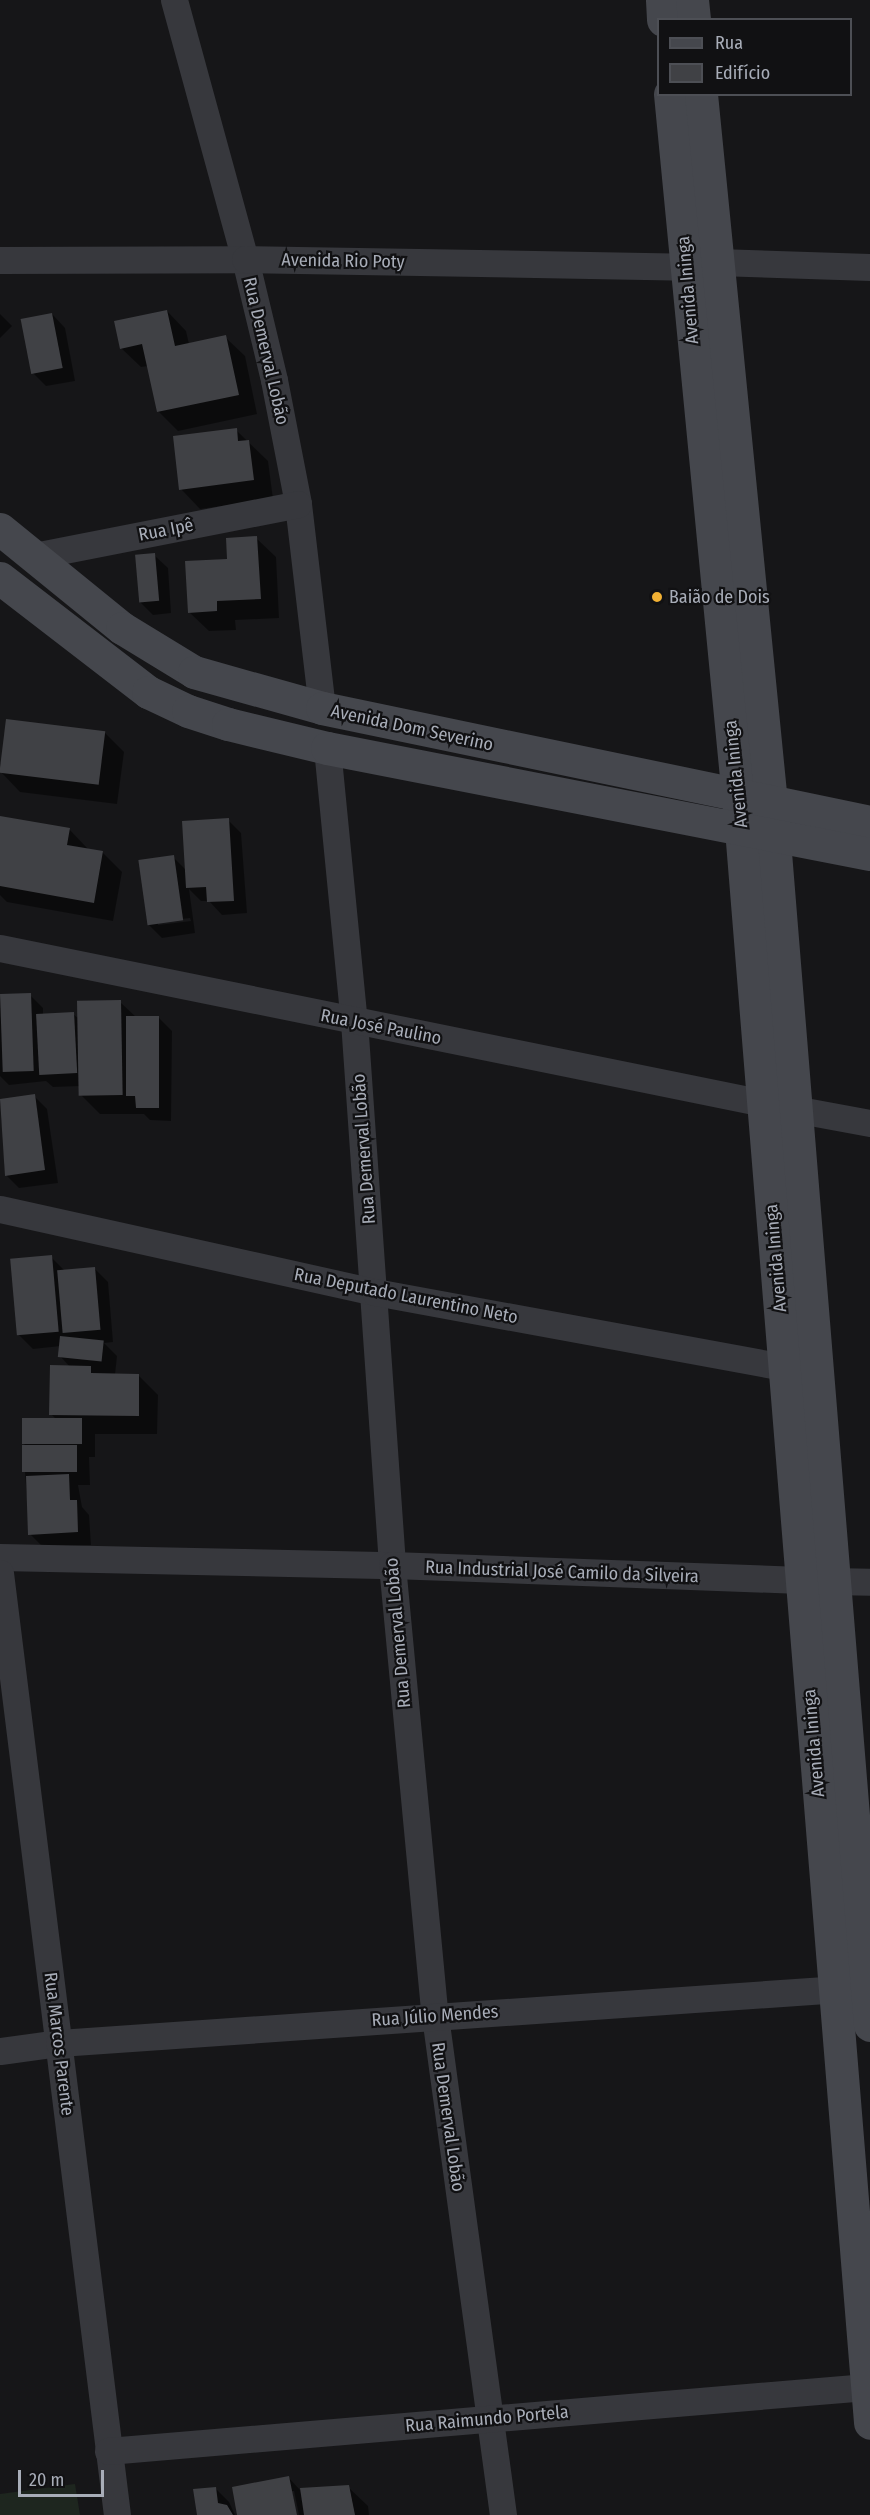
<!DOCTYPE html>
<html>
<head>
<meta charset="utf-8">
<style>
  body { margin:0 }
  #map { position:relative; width:870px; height:2515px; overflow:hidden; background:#161618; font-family:"Fira Sans Condensed",sans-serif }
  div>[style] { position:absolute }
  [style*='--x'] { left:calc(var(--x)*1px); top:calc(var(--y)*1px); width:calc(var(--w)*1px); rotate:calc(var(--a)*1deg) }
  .green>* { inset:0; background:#1e261f }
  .shadow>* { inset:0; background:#0007; transform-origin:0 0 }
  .building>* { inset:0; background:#404145; transform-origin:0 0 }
  .minor>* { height:27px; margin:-13.5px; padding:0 13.5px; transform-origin:13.5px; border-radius:13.5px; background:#37383d }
  .secondary>* { height:33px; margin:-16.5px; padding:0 16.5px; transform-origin:16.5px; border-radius:16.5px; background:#45474d }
  .dots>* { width:16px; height:16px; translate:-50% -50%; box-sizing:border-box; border:3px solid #111113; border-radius:50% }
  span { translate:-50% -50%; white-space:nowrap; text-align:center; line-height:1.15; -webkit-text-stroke:4.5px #111113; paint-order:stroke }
  .street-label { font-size:18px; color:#a8adb8 }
  .poi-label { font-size:18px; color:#a8adb8 }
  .left { translate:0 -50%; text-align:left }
  .legend { position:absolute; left:657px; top:18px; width:195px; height:78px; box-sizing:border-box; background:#111113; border:2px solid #4d4f55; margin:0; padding:8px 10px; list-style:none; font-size:18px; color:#a8adb8 }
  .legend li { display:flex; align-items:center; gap:12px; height:30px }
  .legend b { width:30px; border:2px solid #4d4f55 }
  .scale { position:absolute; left:18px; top:2470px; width:86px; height:27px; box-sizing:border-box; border:3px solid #a8adb8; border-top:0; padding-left:8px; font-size:18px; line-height:21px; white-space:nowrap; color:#a8adb8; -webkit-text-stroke:4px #111113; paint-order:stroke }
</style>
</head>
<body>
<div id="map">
  <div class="green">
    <i style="clip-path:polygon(75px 2484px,80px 2515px,0 2515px,0 2494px)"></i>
  </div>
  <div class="shadow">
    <i style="clip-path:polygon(167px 311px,186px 331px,189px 344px,225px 337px,245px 356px,257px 414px,178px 431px,158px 411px,148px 366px,141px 367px,121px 348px)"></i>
    <i style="left:0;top:314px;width:17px;height:91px;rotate:45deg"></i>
    <i style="clip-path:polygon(52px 314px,65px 328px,75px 381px,46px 386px,33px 373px)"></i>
    <i style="clip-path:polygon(236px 430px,268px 461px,273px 499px,200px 509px,181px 489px)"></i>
    <i style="clip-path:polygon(256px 538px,276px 557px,279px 618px,235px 620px,236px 630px,209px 631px,189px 612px,229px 560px)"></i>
    <i style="clip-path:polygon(154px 555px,168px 568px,171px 613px,153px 615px,140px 602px)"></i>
    <i style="clip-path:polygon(104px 732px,124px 752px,117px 804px,20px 792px,1px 772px)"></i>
    <i style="clip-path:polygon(0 817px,69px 829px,88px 849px,103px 853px,122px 872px,113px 921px,7px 902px,0 895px)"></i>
    <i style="clip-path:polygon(evenodd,228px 820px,241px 833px,247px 913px,222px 915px,209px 901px,201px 901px,189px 889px,195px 933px,162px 938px,149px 925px,173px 857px,186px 870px,228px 820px,190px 918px,191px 921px,158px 925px,158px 922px,190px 918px)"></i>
    <i style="clip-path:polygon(30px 995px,43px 1008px,43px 1015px,73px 1014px,79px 1019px,120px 1002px,136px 1017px,159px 1018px,172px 1031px,171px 1121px,150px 1120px,144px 1114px,100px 1114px,81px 1095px,81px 1086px,53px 1087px,46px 1081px,9px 1085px,0 1076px,0 996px)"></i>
    <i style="clip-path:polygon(34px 1096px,47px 1109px,58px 1183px,19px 1188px,6px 1175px,0 1101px)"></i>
    <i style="clip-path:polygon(51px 1257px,64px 1270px,95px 1269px,108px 1282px,113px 1342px,104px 1343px,117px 1356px,115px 1375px,138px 1375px,158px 1395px,157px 1434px,95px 1434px,95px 1457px,89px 1457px,90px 1485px,78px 1485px,82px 1507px,89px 1515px,91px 1545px,43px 1547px,30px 1534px,25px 1473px,27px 1447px,24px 1444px,57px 1420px,51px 1414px,70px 1367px,60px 1356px,61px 1346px,33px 1349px,19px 1335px)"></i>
    <i style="clip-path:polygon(289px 2478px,300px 2490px,348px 2487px,368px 2506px,369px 2515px,299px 2515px,294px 2491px,291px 2491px,296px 2515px,239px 2515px)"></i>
    <i style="clip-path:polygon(216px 2489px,229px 2502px,235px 2515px,199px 2515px)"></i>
  </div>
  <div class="building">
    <i style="clip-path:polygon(167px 310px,175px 346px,226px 335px,239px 395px,157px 412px,142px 344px,120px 349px,114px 321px)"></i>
    <i style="left:52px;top:313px;width:56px;height:32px;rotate:79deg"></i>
    <i style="clip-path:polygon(237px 428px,238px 441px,249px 440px,254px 480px,179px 490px,173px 436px)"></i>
    <i style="clip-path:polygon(257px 536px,261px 599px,217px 601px,217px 611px,188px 613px,185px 561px,227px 559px,226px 538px)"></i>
    <i style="left:155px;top:553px;width:48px;height:20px;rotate:85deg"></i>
    <i style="left:6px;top:719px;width:100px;height:54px;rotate:7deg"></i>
    <i style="clip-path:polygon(0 816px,70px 828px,67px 845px,103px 851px,94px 903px,0 886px)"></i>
    <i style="clip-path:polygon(229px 818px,234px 901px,207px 902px,206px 887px,186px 888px,182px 821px)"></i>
    <i style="left:174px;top:855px;width:66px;height:36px;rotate:82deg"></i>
    <i style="left:31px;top:993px;width:78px;height:31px;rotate:88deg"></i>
    <i style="left:121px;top:1000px;width:95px;height:44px;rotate:89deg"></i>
    <i style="left:74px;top:1012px;width:61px;height:38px;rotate:87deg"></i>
    <i style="clip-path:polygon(126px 1016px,159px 1016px,159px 1108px,136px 1108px,135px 1096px,126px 1096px)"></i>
    <i style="clip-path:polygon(35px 1094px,45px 1170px,5px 1176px,0 1099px)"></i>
    <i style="left:52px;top:1255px;width:77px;height:42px;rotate:85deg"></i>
    <i style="left:95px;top:1267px;width:63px;height:38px;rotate:85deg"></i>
    <i style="left:60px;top:1336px;width:44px;height:21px;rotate:6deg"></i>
    <i style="clip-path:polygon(50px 1365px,91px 1366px,91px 1373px,139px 1374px,139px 1416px,49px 1415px)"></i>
    <i style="left:82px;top:1418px;width:26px;height:60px;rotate:90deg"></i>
    <i style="left:77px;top:1445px;width:27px;height:55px;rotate:90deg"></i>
    <i style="clip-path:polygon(69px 1474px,70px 1500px,77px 1500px,78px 1532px,28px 1535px,26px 1476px)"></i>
    <i style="clip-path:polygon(289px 2476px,297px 2515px,237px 2515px,232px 2487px)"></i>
    <i style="clip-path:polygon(349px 2485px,355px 2515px,304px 2515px,300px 2488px)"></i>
    <i style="clip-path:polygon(216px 2487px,218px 2503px,227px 2505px,233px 2515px,197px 2515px,193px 2489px)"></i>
  </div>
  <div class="minor">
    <i style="--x:174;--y:0;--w:269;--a:74.7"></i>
    <i style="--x:245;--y:259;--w:124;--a:76.5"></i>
    <i style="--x:274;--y:380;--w:126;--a:79"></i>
    <i style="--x:298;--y:504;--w:205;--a:83.3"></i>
    <i style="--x:0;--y:260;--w:245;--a:-0.2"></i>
    <i style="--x:245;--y:259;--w:441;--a:1"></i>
    <i style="--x:717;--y:262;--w:153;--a:1.9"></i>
    <i style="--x:34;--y:556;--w:269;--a:-11.1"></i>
    <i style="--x:327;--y:748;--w:274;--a:84.4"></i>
    <i style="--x:354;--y:1021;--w:545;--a:86"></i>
    <i style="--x:392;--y:1565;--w:453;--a:84.6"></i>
    <i style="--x:435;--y:2016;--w:504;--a:82.24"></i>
    <i style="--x:0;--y:948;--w:779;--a:11.48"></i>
    <i style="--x:794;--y:1109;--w:77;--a:10.4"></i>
    <i style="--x:0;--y:1209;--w:384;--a:12.5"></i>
    <i style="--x:375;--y:1292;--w:417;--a:10.4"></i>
    <i style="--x:785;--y:1367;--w:19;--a:-3"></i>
    <i style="--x:0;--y:1557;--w:392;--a:1.2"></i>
    <i style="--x:392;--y:1565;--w:409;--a:2.1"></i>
    <i style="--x:0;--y:1573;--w:949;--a:82.92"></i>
    <i style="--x:831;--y:1581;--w:39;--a:1"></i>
    <i style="--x:0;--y:2051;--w:60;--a:-7.7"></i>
    <i style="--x:59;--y:2043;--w:797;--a:-3.96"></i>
    <i style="--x:108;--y:2451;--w:761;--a:-4.83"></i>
  </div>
  <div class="secondary">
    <i style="--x:662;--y:0;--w:20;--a:87"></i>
    <i style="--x:692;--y:0;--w:20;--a:84"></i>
    <i style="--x:670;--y:94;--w:738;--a:84.48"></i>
    <i style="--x:741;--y:829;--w:1599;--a:85.37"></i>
    <i style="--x:701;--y:94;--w:712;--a:84.36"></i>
    <i style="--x:771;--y:803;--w:1226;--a:85.37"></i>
    <i style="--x:0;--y:529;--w:157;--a:39.1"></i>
    <i style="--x:122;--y:628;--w:84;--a:31.4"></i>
    <i style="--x:194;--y:672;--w:133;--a:15.7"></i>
    <i style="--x:322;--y:708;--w:560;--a:11.75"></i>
    <i style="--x:0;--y:578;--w:187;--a:37.6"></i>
    <i style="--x:148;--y:692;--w:44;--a:25.4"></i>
    <i style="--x:188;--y:711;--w:42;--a:18"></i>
    <i style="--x:228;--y:724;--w:102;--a:13.6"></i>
    <i style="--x:327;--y:748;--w:553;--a:11.05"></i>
  </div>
  <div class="dots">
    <i style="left:657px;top:597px;background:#f2b134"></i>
  </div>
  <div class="street-label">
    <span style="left:343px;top:261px;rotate:1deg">Avenida Rio Poty</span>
    <span style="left:688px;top:290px;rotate:-95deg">Avenida Ininga</span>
    <span style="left:266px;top:351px;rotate:77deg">Rua Demerval Lobão</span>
    <span style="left:166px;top:530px;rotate:-11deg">Rua Ipê</span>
    <span style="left:412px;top:728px;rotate:12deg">Avenida Dom Severino</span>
    <span style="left:736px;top:774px;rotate:-96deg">Avenida Ininga</span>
    <span style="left:381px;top:1027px;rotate:11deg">Rua José Paulino</span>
    <span style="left:364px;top:1149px;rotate:-94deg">Rua Demerval Lobão</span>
    <span style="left:776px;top:1258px;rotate:-95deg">Avenida Ininga</span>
    <span style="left:406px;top:1296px;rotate:11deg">Rua Deputado Laurentino Neto</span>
    <span style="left:562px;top:1572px;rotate:2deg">Rua Industrial José Camilo da Silveira</span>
    <span style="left:398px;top:1633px;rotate:-95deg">Rua Demerval Lobão</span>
    <span style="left:814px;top:1743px;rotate:-95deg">Avenida Ininga</span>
    <span style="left:435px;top:2016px;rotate:-4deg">Rua Júlio Mendes</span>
    <span style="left:59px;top:2044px;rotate:83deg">Rua Marcos Parente</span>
    <span style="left:448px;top:2117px;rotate:82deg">Rua Demerval Lobão</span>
    <span style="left:487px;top:2419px;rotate:-5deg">Rua Raimundo Portela</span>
  </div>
  <div class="poi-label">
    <span class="left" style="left:669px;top:597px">Baião de Dois</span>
  </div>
  <ul class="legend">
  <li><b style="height:8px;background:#45474d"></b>Rua</li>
  <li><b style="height:16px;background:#404145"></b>Edifício</li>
  </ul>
  <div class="scale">20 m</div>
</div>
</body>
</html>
